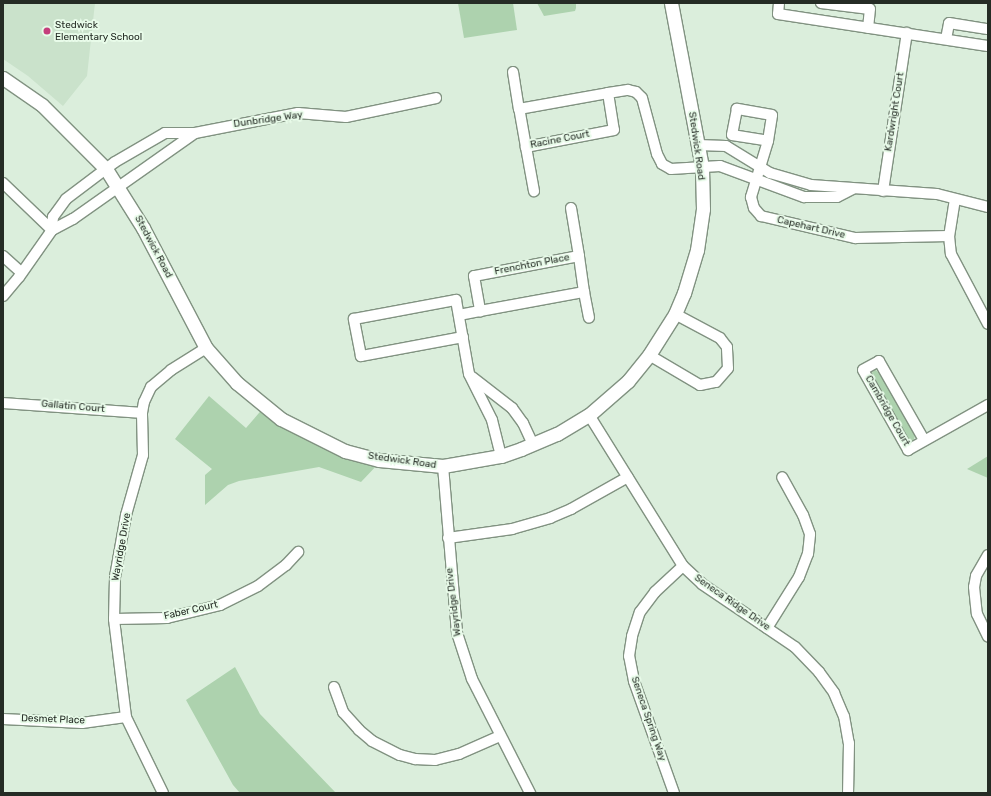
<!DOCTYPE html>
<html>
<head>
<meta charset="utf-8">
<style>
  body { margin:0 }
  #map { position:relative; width:991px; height:796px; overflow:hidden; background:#dbeedc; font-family:Rubik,sans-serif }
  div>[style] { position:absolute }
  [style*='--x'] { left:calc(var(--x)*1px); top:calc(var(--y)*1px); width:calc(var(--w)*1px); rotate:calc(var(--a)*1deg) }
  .built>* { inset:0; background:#cae2cb }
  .green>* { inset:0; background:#add2ae }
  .roads { filter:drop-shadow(1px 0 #819281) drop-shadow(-1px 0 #819281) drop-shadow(0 1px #819281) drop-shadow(0 -1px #819281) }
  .minor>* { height:10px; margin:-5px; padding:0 5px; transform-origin:5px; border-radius:5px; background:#fff }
  .tertiary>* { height:13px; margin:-6.5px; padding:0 6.5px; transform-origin:6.5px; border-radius:6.5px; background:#fff }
  .dots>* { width:11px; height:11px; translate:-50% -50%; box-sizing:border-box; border:2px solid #e8fbe9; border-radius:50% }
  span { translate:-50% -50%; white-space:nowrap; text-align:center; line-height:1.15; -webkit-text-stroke:4px #e8fbe9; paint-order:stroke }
  .poi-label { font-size:10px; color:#252c25 }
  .left { translate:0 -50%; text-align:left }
  .street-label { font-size:10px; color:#252c25 }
  .frame { position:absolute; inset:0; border:4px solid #252c25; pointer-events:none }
</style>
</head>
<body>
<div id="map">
  <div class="built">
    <i style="clip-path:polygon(3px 3px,95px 3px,87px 76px,63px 106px,28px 76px,3px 59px)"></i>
  </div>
  <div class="green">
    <i style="clip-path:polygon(458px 3px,513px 3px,517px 30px,464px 38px)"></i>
    <i style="clip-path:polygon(537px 3px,576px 3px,576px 8px,575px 11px,544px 16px)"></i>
    <i style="clip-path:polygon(875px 369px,883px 378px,915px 436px,913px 442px,908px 439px,871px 374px)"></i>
    <i style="clip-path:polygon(209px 396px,246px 428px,265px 406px,380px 462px,361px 482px,319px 467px,239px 481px,228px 485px,205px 505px,205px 475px,212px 469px,175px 439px)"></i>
    <i style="clip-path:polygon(988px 456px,988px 478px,967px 469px)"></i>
    <i style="clip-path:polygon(235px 667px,260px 714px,336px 793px,240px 793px,233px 785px,186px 700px)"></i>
  </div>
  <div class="roads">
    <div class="minor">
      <i style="--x:779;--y:3;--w:11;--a:95"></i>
      <i style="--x:778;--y:14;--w:212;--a:8.7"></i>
      <i style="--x:821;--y:3;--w:49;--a:7"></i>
      <i style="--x:870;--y:9;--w:19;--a:96"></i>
      <i style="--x:946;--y:39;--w:16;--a:-79"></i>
      <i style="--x:949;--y:23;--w:39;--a:9"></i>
      <i style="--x:513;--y:72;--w:37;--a:81"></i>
      <i style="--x:608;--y:93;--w:37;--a:81"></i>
      <i style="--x:614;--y:130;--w:90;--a:169.1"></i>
      <i style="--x:526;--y:147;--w:39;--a:-100"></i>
      <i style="--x:519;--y:109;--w:90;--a:-10.2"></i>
      <i style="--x:608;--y:93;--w:20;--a:-9"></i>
      <i style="--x:628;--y:90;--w:8;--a:14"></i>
      <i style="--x:636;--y:92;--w:8;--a:45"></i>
      <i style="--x:642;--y:98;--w:58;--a:75"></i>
      <i style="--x:657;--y:154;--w:11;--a:63"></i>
      <i style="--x:662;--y:164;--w:10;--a:29"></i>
      <i style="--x:671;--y:169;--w:49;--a:-3.5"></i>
      <i style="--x:720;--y:166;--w:90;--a:20.3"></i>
      <i style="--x:804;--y:197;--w:33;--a:0"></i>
      <i style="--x:837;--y:197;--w:18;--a:-27"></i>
      <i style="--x:768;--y:141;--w:26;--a:-81"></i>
      <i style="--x:772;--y:115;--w:36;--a:-170"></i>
      <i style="--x:737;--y:109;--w:26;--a:101"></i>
      <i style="--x:732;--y:135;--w:36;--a:9"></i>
      <i style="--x:768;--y:141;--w:59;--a:106.9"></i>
      <i style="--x:751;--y:197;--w:11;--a:75"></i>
      <i style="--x:754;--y:208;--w:11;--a:49"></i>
      <i style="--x:761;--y:216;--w:97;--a:13.2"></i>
      <i style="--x:855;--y:238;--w:94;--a:-1.2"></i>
      <i style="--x:698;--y:145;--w:28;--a:2"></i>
      <i style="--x:726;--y:146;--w:52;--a:31.5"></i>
      <i style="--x:770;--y:173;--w:43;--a:16.3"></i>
      <i style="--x:811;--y:185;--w:126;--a:4.1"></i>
      <i style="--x:937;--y:194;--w:53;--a:14.3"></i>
      <i style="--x:526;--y:147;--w:45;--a:79.7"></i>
      <i style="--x:3;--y:183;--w:68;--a:43.8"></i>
      <i style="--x:883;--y:191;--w:160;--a:-81.4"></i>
      <i style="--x:955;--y:199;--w:37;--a:99"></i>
      <i style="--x:949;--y:236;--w:18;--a:84"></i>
      <i style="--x:951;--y:254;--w:79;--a:62.1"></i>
      <i style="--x:571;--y:208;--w:49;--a:80.5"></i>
      <i style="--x:52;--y:230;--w:24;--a:-28"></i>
      <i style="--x:73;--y:219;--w:149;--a:-35.2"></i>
      <i style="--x:3;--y:256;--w:25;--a:42"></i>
      <i style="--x:584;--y:292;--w:26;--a:79"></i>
      <i style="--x:3;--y:296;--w:25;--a:-50"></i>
      <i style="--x:19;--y:277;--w:57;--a:-54.9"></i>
      <i style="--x:52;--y:230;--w:13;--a:-86"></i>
      <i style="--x:53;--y:217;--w:22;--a:-54"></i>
      <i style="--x:66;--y:199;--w:61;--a:-37.1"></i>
      <i style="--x:115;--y:162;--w:58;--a:-30.1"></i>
      <i style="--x:165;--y:133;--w:30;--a:0"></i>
      <i style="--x:195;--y:133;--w:105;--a:-11"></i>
      <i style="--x:298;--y:113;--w:48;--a:4.8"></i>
      <i style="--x:346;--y:117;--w:92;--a:-11.9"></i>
      <i style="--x:459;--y:315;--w:21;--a:-11"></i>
      <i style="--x:480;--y:311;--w:106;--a:-10.4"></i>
      <i style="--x:584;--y:292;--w:36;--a:-98"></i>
      <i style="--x:579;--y:256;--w:107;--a:169.2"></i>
      <i style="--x:474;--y:276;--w:36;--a:80"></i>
      <i style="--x:463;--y:337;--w:104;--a:169.4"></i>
      <i style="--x:361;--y:356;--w:38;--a:-101"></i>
      <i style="--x:354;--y:319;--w:104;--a:-10.6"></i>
      <i style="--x:456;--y:300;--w:75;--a:80"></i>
      <i style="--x:469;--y:374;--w:51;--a:63.4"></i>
      <i style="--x:492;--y:420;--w:37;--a:76"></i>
      <i style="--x:649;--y:355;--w:59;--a:30.5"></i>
      <i style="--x:700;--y:385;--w:16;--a:-11"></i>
      <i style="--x:716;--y:382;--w:18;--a:-49"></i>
      <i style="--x:728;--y:368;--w:21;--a:-93"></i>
      <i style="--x:727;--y:347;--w:11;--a:-128"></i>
      <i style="--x:720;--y:338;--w:51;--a:-151.9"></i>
      <i style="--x:472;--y:377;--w:51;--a:37.8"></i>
      <i style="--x:512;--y:408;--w:19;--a:54"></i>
      <i style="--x:523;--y:423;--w:23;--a:65"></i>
      <i style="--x:3;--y:403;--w:139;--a:4.1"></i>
      <i style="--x:589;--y:415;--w:178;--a:58.1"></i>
      <i style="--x:683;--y:566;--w:26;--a:43"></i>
      <i style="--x:702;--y:584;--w:112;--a:34.1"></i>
      <i style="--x:795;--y:647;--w:35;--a:46"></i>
      <i style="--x:819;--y:672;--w:26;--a:54"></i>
      <i style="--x:834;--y:693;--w:25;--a:67"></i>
      <i style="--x:844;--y:716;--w:27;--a:80"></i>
      <i style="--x:849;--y:743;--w:50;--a:91.1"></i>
      <i style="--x:924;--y:440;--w:91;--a:-119.7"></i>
      <i style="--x:879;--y:361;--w:18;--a:151"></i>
      <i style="--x:863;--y:370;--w:92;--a:60.6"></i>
      <i style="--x:908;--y:450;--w:92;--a:-29.4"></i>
      <i style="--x:443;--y:466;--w:168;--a:85.2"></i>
      <i style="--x:457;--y:633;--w:48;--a:71.9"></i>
      <i style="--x:472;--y:679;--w:128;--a:63"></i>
      <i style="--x:448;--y:538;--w:65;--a:-8"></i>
      <i style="--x:512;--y:529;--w:40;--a:-16"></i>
      <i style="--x:550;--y:518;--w:23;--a:-23"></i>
      <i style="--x:571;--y:509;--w:65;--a:-29.3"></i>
      <i style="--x:988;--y:555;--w:24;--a:120"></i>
      <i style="--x:976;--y:576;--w:11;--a:100"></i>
      <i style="--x:974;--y:587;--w:27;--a:84"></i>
      <i style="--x:977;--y:614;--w:25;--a:64"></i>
      <i style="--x:114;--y:619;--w:53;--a:-1.1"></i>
      <i style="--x:167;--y:618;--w:55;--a:-13.8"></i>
      <i style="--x:220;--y:605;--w:42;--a:-26.6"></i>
      <i style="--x:258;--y:586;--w:35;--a:-37"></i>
      <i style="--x:286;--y:565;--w:18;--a:-47"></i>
      <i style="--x:767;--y:628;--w:60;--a:-57.9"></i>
      <i style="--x:799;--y:577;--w:25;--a:-69"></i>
      <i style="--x:808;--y:554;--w:20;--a:-84"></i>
      <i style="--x:810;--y:534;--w:20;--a:-110"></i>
      <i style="--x:803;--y:515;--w:43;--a:-118.9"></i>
      <i style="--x:334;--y:687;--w:27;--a:70"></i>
      <i style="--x:343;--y:712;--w:24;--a:48"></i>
      <i style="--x:359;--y:730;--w:17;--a:40"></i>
      <i style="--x:372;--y:741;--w:31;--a:27"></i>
      <i style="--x:400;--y:755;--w:16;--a:15"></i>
      <i style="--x:415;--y:759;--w:20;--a:3"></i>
      <i style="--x:435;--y:760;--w:25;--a:-14"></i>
      <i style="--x:459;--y:754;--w:45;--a:-23.7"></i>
      <i style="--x:3;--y:719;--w:79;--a:2.9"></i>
      <i style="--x:82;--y:723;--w:44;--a:-7.8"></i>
      <i style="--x:163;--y:793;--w:85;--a:-116"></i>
      <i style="--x:126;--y:717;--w:99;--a:-97"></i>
      <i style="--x:114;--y:619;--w:42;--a:-88.6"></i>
      <i style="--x:115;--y:577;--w:63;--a:-79.9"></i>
      <i style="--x:126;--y:515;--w:62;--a:-74.2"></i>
      <i style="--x:143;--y:455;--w:42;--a:-91.4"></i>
      <i style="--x:142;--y:413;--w:11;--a:-80"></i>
      <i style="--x:144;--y:402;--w:17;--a:-65"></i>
      <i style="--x:151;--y:387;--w:26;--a:-40"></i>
      <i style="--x:171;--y:370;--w:41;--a:-32.2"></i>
      <i style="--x:674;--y:793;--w:119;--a:-109.7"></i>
      <i style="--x:634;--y:681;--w:25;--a:-101"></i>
      <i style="--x:629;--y:656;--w:20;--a:-81"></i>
      <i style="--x:632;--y:636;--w:25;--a:-72"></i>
      <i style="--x:640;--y:612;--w:25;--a:-53"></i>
      <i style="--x:655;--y:592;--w:38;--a:-43"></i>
    </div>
    <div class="tertiary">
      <i style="--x:3;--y:78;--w:47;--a:34.7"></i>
      <i style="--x:42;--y:105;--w:91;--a:45"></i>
      <i style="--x:106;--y:169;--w:70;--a:57.9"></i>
      <i style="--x:143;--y:228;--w:136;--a:62.3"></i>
      <i style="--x:206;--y:348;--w:47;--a:48.5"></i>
      <i style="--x:237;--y:383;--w:57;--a:39.3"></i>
      <i style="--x:281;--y:419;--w:72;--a:26.6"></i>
      <i style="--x:345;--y:451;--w:35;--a:15"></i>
      <i style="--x:379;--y:460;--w:64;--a:5.4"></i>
      <i style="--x:443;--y:466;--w:59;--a:-9.8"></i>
      <i style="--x:501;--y:456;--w:21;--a:-19"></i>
      <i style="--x:521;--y:449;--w:39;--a:-23"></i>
      <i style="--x:557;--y:434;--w:37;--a:-31"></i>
      <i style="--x:589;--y:415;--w:52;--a:-41.1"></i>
      <i style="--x:628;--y:381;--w:33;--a:-51"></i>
      <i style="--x:649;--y:355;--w:49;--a:-57.6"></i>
      <i style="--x:675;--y:314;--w:23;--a:-67"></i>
      <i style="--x:684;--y:293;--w:45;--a:-73.2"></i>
      <i style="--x:697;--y:250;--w:41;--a:-81.7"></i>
      <i style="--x:703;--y:209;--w:42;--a:-91.4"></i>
      <i style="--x:702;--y:167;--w:167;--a:-100.7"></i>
    </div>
  </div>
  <div class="dots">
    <i style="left:47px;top:31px;background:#c53e7c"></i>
  </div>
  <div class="poi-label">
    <span class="left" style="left:55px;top:31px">Stedwick<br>Elementary School</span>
  </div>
  <div class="street-label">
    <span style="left:895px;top:112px;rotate:-81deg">Kardwright Court</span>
    <span style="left:268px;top:120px;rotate:-8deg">Dunbridge Way</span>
    <span style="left:560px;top:140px;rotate:-11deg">Racine Court</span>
    <span style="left:696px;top:146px;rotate:82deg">Stedwick Road</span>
    <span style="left:811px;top:228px;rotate:13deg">Capehart Drive</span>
    <span style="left:153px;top:247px;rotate:62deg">Stedwick Road</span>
    <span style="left:532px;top:265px;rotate:-11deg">Frenchton Place</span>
    <span style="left:73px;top:407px;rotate:5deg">Gallatin Court</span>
    <span style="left:887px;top:411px;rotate:60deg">Cambridge Court</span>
    <span style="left:402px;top:461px;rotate:8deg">Stedwick Road</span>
    <span style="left:122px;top:547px;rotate:-80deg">Wayridge Drive</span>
    <span style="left:454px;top:602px;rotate:-97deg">Wayridge Drive</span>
    <span style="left:732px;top:603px;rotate:35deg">Seneca Ridge Drive</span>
    <span style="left:191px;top:611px;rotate:-13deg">Faber Court</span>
    <span style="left:648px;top:719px;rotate:71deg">Seneca Spring Way</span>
    <span style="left:53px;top:720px;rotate:2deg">Desmet Place</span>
  </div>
  <div class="frame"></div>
</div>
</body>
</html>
